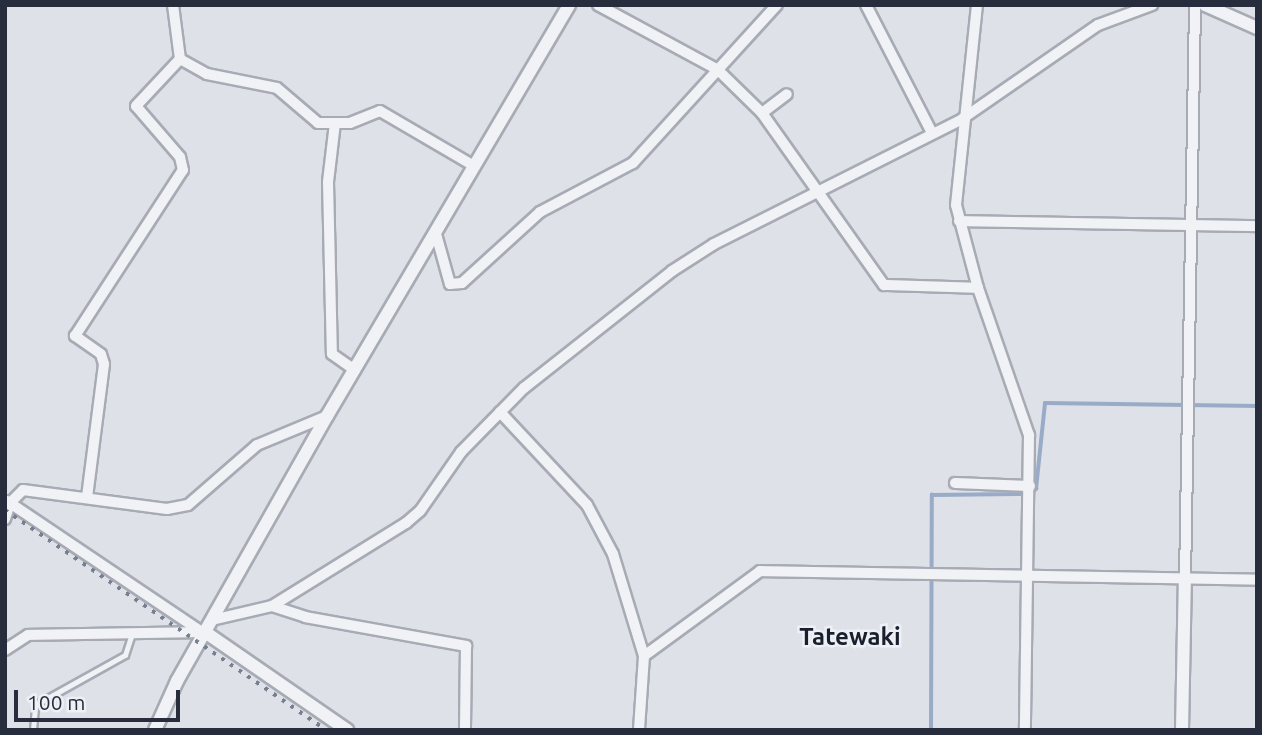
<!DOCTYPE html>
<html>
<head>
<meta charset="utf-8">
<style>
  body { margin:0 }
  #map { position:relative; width:1262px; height:735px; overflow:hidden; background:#dee1e7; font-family:Ubuntu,sans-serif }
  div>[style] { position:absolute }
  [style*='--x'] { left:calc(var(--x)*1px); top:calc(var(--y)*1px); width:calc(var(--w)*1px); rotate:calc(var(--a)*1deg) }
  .stream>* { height:3.5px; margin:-1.75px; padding:0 1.75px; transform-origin:1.75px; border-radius:1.75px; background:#9aabc7 }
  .roads { filter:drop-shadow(2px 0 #a7abb4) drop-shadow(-2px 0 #a7abb4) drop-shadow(0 2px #a7abb4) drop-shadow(0 -2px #a7abb4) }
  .service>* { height:5px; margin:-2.5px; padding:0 2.5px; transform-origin:2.5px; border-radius:2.5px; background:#f1f2f6 }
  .minor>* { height:10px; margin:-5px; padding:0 5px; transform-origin:5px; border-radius:5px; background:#f1f2f6 }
  .tertiary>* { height:12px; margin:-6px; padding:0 6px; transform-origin:6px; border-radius:6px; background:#f1f2f6 }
  .rail>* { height:3.5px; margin-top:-1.75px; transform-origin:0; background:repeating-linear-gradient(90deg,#787f90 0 3.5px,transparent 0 10.5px) }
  span { translate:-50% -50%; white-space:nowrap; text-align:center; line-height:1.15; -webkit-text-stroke:5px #edf0f5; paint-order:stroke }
  .quarter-label { font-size:24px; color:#1a1f2e; font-weight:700 }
  .frame { position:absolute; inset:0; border:7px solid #282d3e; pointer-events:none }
  .scale { position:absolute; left:14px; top:690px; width:166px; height:32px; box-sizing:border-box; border:4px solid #282d3e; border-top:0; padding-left:9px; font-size:21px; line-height:24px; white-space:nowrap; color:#282d3e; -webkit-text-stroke:5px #edf0f5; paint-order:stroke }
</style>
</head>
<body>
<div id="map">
  <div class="stream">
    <i style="--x:1032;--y:493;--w:6;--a:-45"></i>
    <i style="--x:1036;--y:489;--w:86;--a:-84"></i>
    <i style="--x:1045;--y:403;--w:212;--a:0.8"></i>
    <i style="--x:931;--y:730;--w:235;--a:-89.8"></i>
    <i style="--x:932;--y:495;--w:92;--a:-0.6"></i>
  </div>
  <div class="roads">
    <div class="service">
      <i style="--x:33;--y:730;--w:25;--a:-85"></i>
      <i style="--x:35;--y:705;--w:103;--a:-29.1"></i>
      <i style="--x:125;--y:655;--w:23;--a:-72"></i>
    </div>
    <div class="minor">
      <i style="--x:173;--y:5;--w:54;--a:82.6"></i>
      <i style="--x:180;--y:59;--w:31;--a:29"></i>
      <i style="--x:207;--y:74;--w:71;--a:11.3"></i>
      <i style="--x:277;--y:88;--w:54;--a:40.5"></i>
      <i style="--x:318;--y:123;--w:32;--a:0"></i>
      <i style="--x:350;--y:123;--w:32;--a:-22"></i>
      <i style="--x:380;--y:111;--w:109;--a:30.3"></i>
      <i style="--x:598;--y:5;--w:136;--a:28.4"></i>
      <i style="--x:718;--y:70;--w:62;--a:44.3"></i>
      <i style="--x:762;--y:113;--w:211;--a:54.7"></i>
      <i style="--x:884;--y:285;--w:94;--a:1.8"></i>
      <i style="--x:866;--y:5;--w:144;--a:62.7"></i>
      <i style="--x:977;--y:5;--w:201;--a:96"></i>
      <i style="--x:956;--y:205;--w:86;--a:75.2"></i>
      <i style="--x:978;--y:288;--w:156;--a:70.9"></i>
      <i style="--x:1029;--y:435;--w:295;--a:90.8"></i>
      <i style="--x:762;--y:113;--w:31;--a:-37"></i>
      <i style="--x:335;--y:123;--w:59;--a:96.8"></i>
      <i style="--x:328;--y:182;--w:172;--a:88.7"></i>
      <i style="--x:332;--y:354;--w:28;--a:35"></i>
      <i style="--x:959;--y:221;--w:298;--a:1"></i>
      <i style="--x:436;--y:234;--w:52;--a:74.4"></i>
      <i style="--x:450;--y:284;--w:12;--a:-5"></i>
      <i style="--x:462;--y:283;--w:105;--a:-42.3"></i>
      <i style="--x:540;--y:212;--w:105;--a:-27.8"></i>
      <i style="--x:633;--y:163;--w:214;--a:-47.7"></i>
      <i style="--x:500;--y:412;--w:127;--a:46.9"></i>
      <i style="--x:587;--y:505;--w:55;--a:62"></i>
      <i style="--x:613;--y:554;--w:107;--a:73.1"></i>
      <i style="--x:644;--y:656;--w:74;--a:93.9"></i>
      <i style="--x:955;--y:483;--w:75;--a:2.3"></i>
      <i style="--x:87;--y:497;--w:134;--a:-82.7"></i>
      <i style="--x:104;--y:364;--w:10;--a:-107"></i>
      <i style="--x:101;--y:354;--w:32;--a:-145"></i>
      <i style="--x:75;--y:336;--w:198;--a:-57"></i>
      <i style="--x:183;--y:170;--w:13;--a:-103"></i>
      <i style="--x:180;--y:157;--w:67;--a:-130.8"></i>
      <i style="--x:136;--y:106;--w:64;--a:-46.9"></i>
      <i style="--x:7;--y:501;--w:235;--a:33.9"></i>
      <i style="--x:5;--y:519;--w:17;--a:-73"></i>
      <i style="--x:10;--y:503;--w:18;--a:-45"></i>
      <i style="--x:23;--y:490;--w:145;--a:7.5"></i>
      <i style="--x:167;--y:509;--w:21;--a:-11"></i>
      <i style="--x:188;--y:505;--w:91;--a:-41"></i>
      <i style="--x:257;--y:445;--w:76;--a:-22.5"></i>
      <i style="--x:1185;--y:579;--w:574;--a:-89"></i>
      <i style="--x:272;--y:606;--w:35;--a:18"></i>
      <i style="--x:305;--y:617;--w:164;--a:10.2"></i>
      <i style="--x:466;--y:646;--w:84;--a:90.7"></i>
      <i style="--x:212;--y:620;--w:62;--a:-13.1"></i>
      <i style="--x:272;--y:606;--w:158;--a:-31.8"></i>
      <i style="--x:406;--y:523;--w:18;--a:-41"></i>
      <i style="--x:420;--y:511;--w:72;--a:-55.2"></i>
      <i style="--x:461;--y:452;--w:90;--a:-45.5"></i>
      <i style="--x:524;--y:388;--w:189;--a:-38.3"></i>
      <i style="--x:672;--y:271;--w:50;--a:-32.7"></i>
      <i style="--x:714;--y:244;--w:278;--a:-26.7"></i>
      <i style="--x:962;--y:119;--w:165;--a:-34.7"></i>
      <i style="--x:1098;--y:25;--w:58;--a:-20.3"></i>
      <i style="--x:5;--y:650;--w:27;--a:-33"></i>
      <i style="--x:28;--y:635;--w:173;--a:-1"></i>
      <i style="--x:644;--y:656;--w:144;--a:-36.2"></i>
      <i style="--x:760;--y:571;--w:497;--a:1"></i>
    </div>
    <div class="tertiary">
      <i style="--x:1205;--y:5;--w:57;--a:23.9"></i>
      <i style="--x:205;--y:632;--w:173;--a:34.6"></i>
      <i style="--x:155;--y:730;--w:54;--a:-65.8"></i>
      <i style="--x:177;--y:681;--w:305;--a:-60.5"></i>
      <i style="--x:327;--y:416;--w:477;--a:-59.5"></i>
      <i style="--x:1182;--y:730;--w:151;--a:-88.9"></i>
    </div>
  </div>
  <div class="rail">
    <i style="--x:5;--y:510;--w:389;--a:34.4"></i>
  </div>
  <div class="quarter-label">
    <span style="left:850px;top:637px">Tatewaki</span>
  </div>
  <div class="frame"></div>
  <div class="scale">100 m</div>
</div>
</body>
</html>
